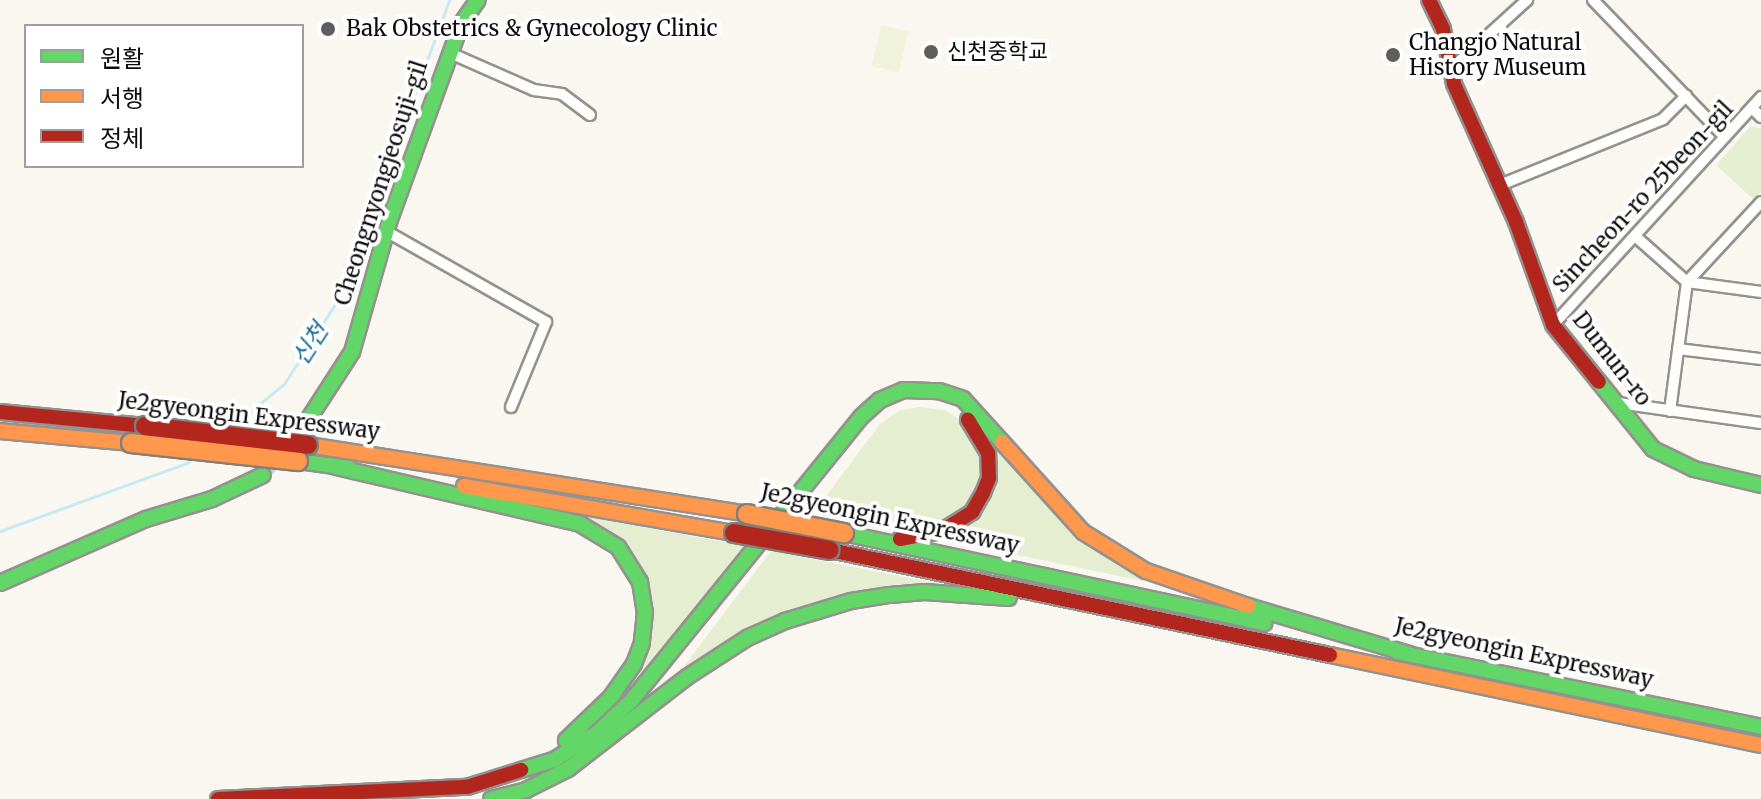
<!DOCTYPE html>
<html>
<head>
<meta charset="utf-8">
<style>
  body { margin:0 }
  #map { position:relative; width:1761px; height:799px; overflow:hidden; background:#faf7f0; font-family:Merriweather,"Noto Sans KR",serif }
  div>[style] { position:absolute }
  [style*='--x'] { left:calc(var(--x)*1px); top:calc(var(--y)*1px); width:calc(var(--w)*1px); rotate:calc(var(--a)*1deg) }
  .green>* { inset:0; background:#e6eed1 }
  .pitch>* { inset:0; background:#eff3db; transform-origin:0 0 }
  .stream>* { height:3px; margin:-1.5px; padding:0 1.5px; transform-origin:1.5px; border-radius:1.5px; background:#c8e9f3 }
  .secondary-tunnel>* { height:14px; margin-top:-7px; transform-origin:0; background:repeating-linear-gradient(90deg,#d6d4ce 0 14px,transparent 0 21px) }
  .roads { filter:drop-shadow(2px 0 #93928f) drop-shadow(-2px 0 #93928f) drop-shadow(0 2px #93928f) drop-shadow(0 -2px #93928f) }
  .street>* { height:10px; margin:-5px; padding:0 5px; transform-origin:5px; border-radius:5px; background:#fefefd }
  .fast>* { height:14px; margin:-7px; padding:0 7px; transform-origin:7px; border-radius:7px; background:#63d668 }
  .slow>* { height:14px; margin:-7px; padding:0 7px; transform-origin:7px; border-radius:7px; background:#ff974d }
  .jam>* { height:14px; margin:-7px; padding:0 7px; transform-origin:7px; border-radius:7px; background:#b3261e }
  .bridges { filter:drop-shadow(2px 0 #807f7c) drop-shadow(-2px 0 #807f7c) drop-shadow(0 2px #807f7c) drop-shadow(0 -2px #807f7c) }
  .slow-bridge>* { height:18px; margin:-9px; padding:0 9px; transform-origin:9px; border-radius:9px; background:#ff974d }
  .jam-bridge>* { height:18px; margin:-9px; padding:0 9px; transform-origin:9px; border-radius:9px; background:#b3261e }
  .dots>* { width:22px; height:22px; translate:-50% -50%; box-sizing:border-box; border:4px solid #fff; border-radius:50% }
  span { translate:-50% -50%; white-space:nowrap; text-align:center; line-height:1.15; -webkit-text-stroke:8px #fff; paint-order:stroke }
  .poi-label { font-size:22px; color:#0c0c0c }
  .left { translate:0 -50%; text-align:left }
  .street-label { font-size:22px; color:#0c0c0c }
  .water-label { font-size:24px; color:#1a7099; font-style:italic }
  .legend { position:absolute; left:24px; top:24px; width:280px; height:144px; box-sizing:border-box; background:#fff; border:2px solid #9e9e9e; margin:0; padding:10px 14px; list-style:none; font-size:24px; color:#0c0c0c }
  .legend li { display:flex; align-items:center; gap:16px; height:40px }
  .legend b { width:40px; border:2px solid #9e9e9e }
</style>
</head>
<body>
<div id="map">
  <div class="green">
    <i style="clip-path:polygon(1751px 126px,1761px 129px,1761px 192px,1754px 200px,1716px 165px)"></i>
    <i style="clip-path:polygon(918px 407px,945px 410px,959px 419px,981px 457px,981px 481px,963px 512px,928px 526px,898px 524px,818px 507px,880px 424px,899px 411px)"></i>
    <i style="clip-path:polygon(991px 446px,1144px 577px,1143px 581px,936px 538px,976px 516px)"></i>
    <i style="clip-path:polygon(544px 509px,746px 546px,627px 698px,642px 661px,634px 559px)"></i>
    <i style="clip-path:polygon(771px 551px,941px 584px,878px 590px,672px 682px)"></i>
  </div>
  <div class="pitch">
    <i style="left:881px;top:25px;width:28px;height:42px;rotate:13deg"></i>
  </div>
  <div class="stream">
    <i style="--x:231;--y:427;--w:68;--a:-39.1"></i>
    <i style="--x:284;--y:384;--w:102;--a:-57.4"></i>
    <i style="--x:339;--y:298;--w:318;--a:-69.7"></i>
    <i style="--x:0;--y:531;--w:199;--a:-20"></i>
    <i style="--x:187;--y:463;--w:9;--a:-41"></i>
  </div>
  <div class="secondary-tunnel">
    <i style="--x:263;--y:475;--w:67;--a:-50.4"></i>
  </div>
  <div class="roads">
    <div class="street">
      <i style="--x:1593;--y:0;--w:190;--a:46.1"></i>
      <i style="--x:450;--y:53;--w:92;--a:23.8"></i>
      <i style="--x:534;--y:90;--w:28;--a:8"></i>
      <i style="--x:562;--y:94;--w:35;--a:37"></i>
      <i style="--x:1451;--y:69;--w:103;--a:-42.2"></i>
      <i style="--x:1752;--y:108;--w:13;--a:45"></i>
      <i style="--x:1500;--y:185;--w:176;--a:-22"></i>
      <i style="--x:1663;--y:119;--w:33;--a:-45"></i>
      <i style="--x:386;--y:231;--w:184;--a:29.6"></i>
      <i style="--x:546;--y:322;--w:92;--a:112.4"></i>
      <i style="--x:1635;--y:236;--w:69;--a:41.5"></i>
      <i style="--x:1687;--y:282;--w:75;--a:7.7"></i>
      <i style="--x:1553;--y:325;--w:309;--a:-47.6"></i>
      <i style="--x:1678;--y:349;--w:84;--a:6.9"></i>
      <i style="--x:1618;--y:403;--w:144;--a:8"></i>
      <i style="--x:1670;--y:411;--w:130;--a:-82.5"></i>
      <i style="--x:1687;--y:282;--w:109;--a:-47.2"></i>
    </div>
    <div class="fast">
      <i style="--x:1599;--y:382;--w:86;--a:51.1"></i>
      <i style="--x:1653;--y:449;--w:46;--a:26"></i>
      <i style="--x:1694;--y:469;--w:69;--a:13.4"></i>
      <i style="--x:306;--y:423;--w:85;--a:-57.1"></i>
      <i style="--x:352;--y:352;--w:135;--a:-74.1"></i>
      <i style="--x:389;--y:222;--w:211;--a:-70"></i>
      <i style="--x:461;--y:24;--w:29;--a:-55"></i>
      <i style="--x:298;--y:461;--w:52;--a:7.7"></i>
      <i style="--x:336;--y:467;--w:251;--a:13.1"></i>
      <i style="--x:580;--y:524;--w:44;--a:31.2"></i>
      <i style="--x:618;--y:547;--w:41;--a:57.8"></i>
      <i style="--x:640;--y:582;--w:30;--a:81"></i>
      <i style="--x:645;--y:612;--w:31;--a:96"></i>
      <i style="--x:642;--y:643;--w:22;--a:111"></i>
      <i style="--x:634;--y:664;--w:39;--a:125"></i>
      <i style="--x:612;--y:696;--w:64;--a:136.3"></i>
      <i style="--x:844;--y:533;--w:430;--a:12.1"></i>
      <i style="--x:0;--y:583;--w:159;--a:-23.7"></i>
      <i style="--x:146;--y:519;--w:69;--a:-16.9"></i>
      <i style="--x:212;--y:499;--w:56;--a:-25.2"></i>
      <i style="--x:1248;--y:606;--w:168;--a:16.6"></i>
      <i style="--x:1397;--y:652;--w:372;--a:11.6"></i>
      <i style="--x:521;--y:770;--w:34;--a:-17"></i>
      <i style="--x:554;--y:760;--w:52;--a:-32.5"></i>
      <i style="--x:598;--y:732;--w:45;--a:-43.2"></i>
      <i style="--x:631;--y:701;--w:365;--a:-51"></i>
      <i style="--x:861;--y:417;--w:25;--a:-42"></i>
      <i style="--x:880;--y:400;--w:25;--a:-23"></i>
      <i style="--x:903;--y:390;--w:36;--a:2"></i>
      <i style="--x:939;--y:391;--w:25;--a:18"></i>
      <i style="--x:963;--y:399;--w:58;--a:47.8"></i>
      <i style="--x:491;--y:799;--w:36;--a:-14"></i>
      <i style="--x:526;--y:790;--w:47;--a:-26.6"></i>
      <i style="--x:568;--y:769;--w:150;--a:-37.7"></i>
      <i style="--x:687;--y:677;--w:72;--a:-33"></i>
      <i style="--x:747;--y:638;--w:42;--a:-24.1"></i>
      <i style="--x:785;--y:621;--w:69;--a:-16.9"></i>
      <i style="--x:851;--y:601;--w:39;--a:-9"></i>
      <i style="--x:890;--y:595;--w:35;--a:-5"></i>
      <i style="--x:925;--y:592;--w:84;--a:4.1"></i>
    </div>
    <div class="slow">
      <i style="--x:0;--y:431;--w:132;--a:5.2"></i>
      <i style="--x:1002;--y:442;--w:121;--a:48"></i>
      <i style="--x:1083;--y:532;--w:74;--a:31.8"></i>
      <i style="--x:1146;--y:571;--w:108;--a:18.9"></i>
      <i style="--x:308;--y:445;--w:444;--a:8.9"></i>
      <i style="--x:464;--y:486;--w:274;--a:9.9"></i>
      <i style="--x:1330;--y:655;--w:440;--a:11.8"></i>
    </div>
    <div class="jam">
      <i style="--x:1429;--y:0;--w:32;--a:64"></i>
      <i style="--x:1443;--y:29;--w:56;--a:78.7"></i>
      <i style="--x:1454;--y:84;--w:151;--a:65.8"></i>
      <i style="--x:1516;--y:222;--w:109;--a:70.2"></i>
      <i style="--x:1553;--y:325;--w:73;--a:51.1"></i>
      <i style="--x:0;--y:412;--w:146;--a:5.5"></i>
      <i style="--x:900;--y:539;--w:43;--a:-10.8"></i>
      <i style="--x:942;--y:531;--w:36;--a:-32"></i>
      <i style="--x:972;--y:512;--w:22;--a:-60"></i>
      <i style="--x:983;--y:493;--w:16;--a:-68"></i>
      <i style="--x:989;--y:478;--w:25;--a:-92"></i>
      <i style="--x:988;--y:453;--w:39;--a:-121"></i>
      <i style="--x:830;--y:550;--w:511;--a:11.86"></i>
      <i style="--x:218;--y:799;--w:249;--a:-2.8"></i>
      <i style="--x:467;--y:787;--w:57;--a:-17.5"></i>
    </div>
  </div>
  <div class="bridges">
    <div class="slow-bridge">
      <i style="--x:131;--y:443;--w:168;--a:6.2"></i>
      <i style="--x:747;--y:514;--w:99;--a:11.1"></i>
    </div>
    <div class="jam-bridge">
      <i style="--x:145;--y:426;--w:164;--a:6.6"></i>
      <i style="--x:734;--y:533;--w:97;--a:10"></i>
    </div>
  </div>
  <div class="dots">
    <i style="left:328px;top:29px;background:#5f5e5c"></i>
    <i style="left:931px;top:52px;background:#5f5e5c"></i>
    <i style="left:1393px;top:55px;background:#5f5e5c"></i>
  </div>
  <div class="poi-label">
    <span class="left" style="left:346px;top:29px">Bak Obstetrics &amp; Gynecology Clinic</span>
    <span class="left" style="left:1409px;top:55px">Changjo Natural<br>History Museum</span>
    <span class="left" style="left:947px;top:52px">신천중학교</span>
  </div>
  <div class="street-label">
    <span style="left:381px;top:183px;rotate:-72deg">Cheongnyongjeosuji-gil</span>
    <span style="left:1643px;top:197px;rotate:-47deg">Sincheon-ro 25beon-gil</span>
    <span style="left:1612px;top:359px;rotate:52deg">Dumun-ro</span>
    <span style="left:249px;top:416px;rotate:7deg">Je2gyeongin Expressway</span>
    <span style="left:890px;top:519px;rotate:12deg">Je2gyeongin Expressway</span>
    <span style="left:1524px;top:653px;rotate:12deg">Je2gyeongin Expressway</span>
  </div>
  <div class="water-label">
    <span style="left:310px;top:344px;rotate:-57deg">신천</span>
  </div>
  <ul class="legend">
  <li><b style="height:10px;background:#63d668"></b>원활</li>
  <li><b style="height:10px;background:#ff974d"></b>서행</li>
  <li><b style="height:10px;background:#b3261e"></b>정체</li>
  </ul>
</div>
</body>
</html>
